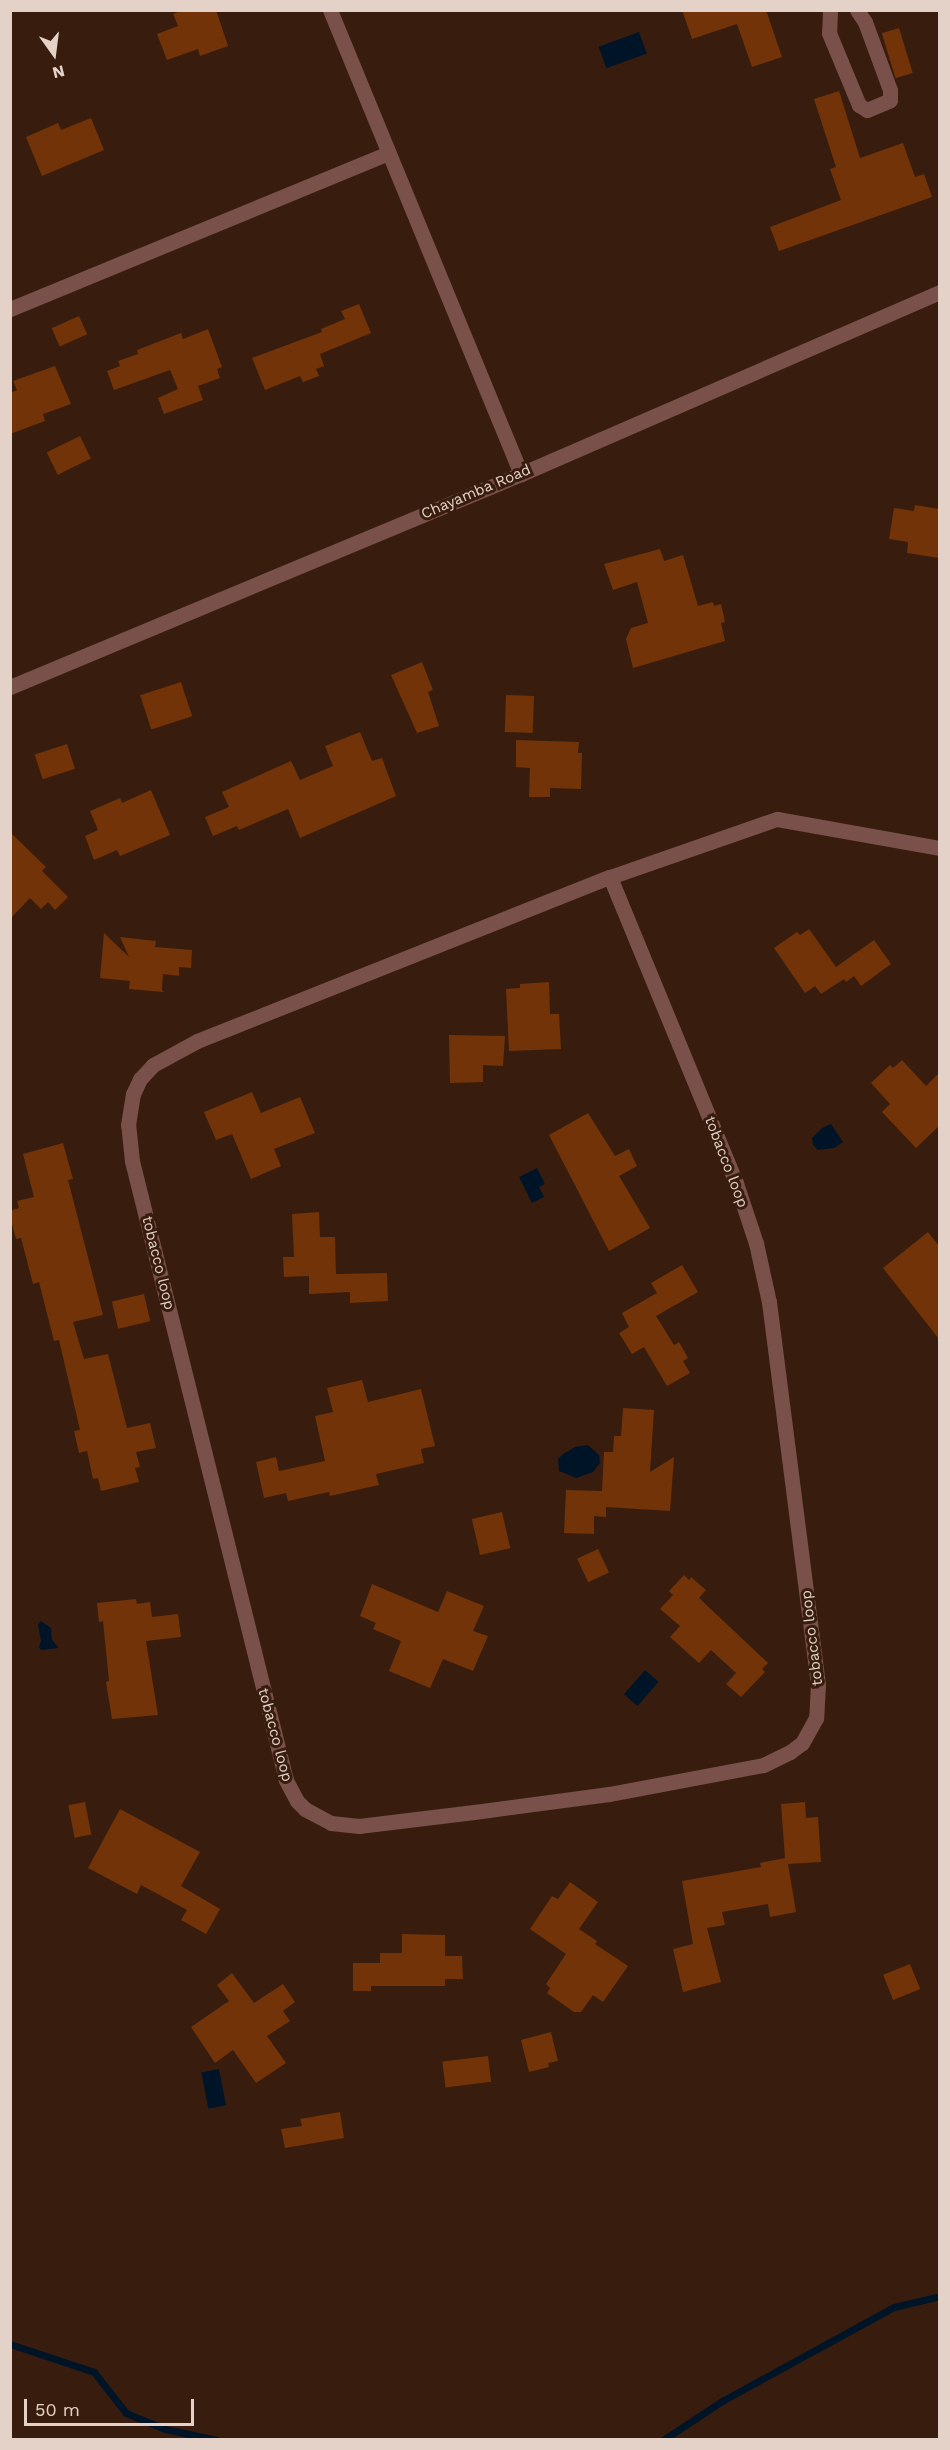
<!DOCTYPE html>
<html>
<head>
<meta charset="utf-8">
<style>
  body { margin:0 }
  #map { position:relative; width:950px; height:2450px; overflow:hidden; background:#381d0e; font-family:"Work Sans",sans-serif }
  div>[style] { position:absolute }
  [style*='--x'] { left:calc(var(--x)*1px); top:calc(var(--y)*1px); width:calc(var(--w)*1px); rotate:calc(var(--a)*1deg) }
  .water>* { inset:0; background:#001428; transform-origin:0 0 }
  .stream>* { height:7px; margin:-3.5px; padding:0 3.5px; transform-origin:3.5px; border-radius:3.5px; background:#001428 }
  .building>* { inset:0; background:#713307; transform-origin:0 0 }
  .minor>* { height:15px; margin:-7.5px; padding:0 7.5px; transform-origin:7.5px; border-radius:7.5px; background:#79504a }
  span { translate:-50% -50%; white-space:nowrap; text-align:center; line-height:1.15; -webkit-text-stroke:6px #381d0e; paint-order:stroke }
  .street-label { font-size:15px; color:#e4d2c8 }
  .frame { position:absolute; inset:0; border:12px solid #e4d2c8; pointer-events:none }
  .north { position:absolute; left:24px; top:24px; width:60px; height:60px; -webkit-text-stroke:4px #381d0e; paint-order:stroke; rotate:166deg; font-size:16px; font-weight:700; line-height:24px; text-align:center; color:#e4d2c8 }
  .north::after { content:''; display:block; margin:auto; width:21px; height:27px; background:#e4d2c8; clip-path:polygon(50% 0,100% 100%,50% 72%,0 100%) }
  .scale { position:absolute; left:24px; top:2399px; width:170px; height:27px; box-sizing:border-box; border:3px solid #e4d2c8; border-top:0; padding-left:8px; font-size:18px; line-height:21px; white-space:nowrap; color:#e4d2c8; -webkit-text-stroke:4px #381d0e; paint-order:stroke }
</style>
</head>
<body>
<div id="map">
  <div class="water">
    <i style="left:639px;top:32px;width:23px;height:43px;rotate:70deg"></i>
    <i style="clip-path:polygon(831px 1124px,843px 1142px,834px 1148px,818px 1150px,813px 1145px,812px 1138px,822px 1128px)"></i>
    <i style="clip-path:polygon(537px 1168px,545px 1184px,539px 1187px,544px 1197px,532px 1203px,519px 1177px)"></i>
    <i style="clip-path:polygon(588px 1445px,599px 1455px,600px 1463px,593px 1472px,576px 1478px,559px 1471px,558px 1459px,563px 1454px,575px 1447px)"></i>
    <i style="clip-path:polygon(41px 1621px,51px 1628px,52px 1640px,59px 1648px,41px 1650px,39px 1647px,41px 1641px,38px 1625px)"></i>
    <i style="left:645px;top:1670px;width:18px;height:32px;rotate:41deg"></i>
    <i style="left:219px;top:2069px;width:37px;height:18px;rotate:79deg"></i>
  </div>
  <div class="stream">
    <i style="--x:10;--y:2344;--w:89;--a:18.4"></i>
    <i style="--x:94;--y:2372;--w:52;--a:52"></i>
    <i style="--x:126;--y:2413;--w:42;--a:22.3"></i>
    <i style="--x:165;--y:2429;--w:53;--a:11.9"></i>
    <i style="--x:663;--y:2440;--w:71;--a:-33.5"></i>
    <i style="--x:722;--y:2401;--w:196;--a:-28.7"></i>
    <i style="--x:894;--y:2307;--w:47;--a:-13.4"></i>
  </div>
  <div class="building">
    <i style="clip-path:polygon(183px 10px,216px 10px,228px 46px,200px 56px,198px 49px,167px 60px,157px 34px,178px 26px,173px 14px)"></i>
    <i style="clip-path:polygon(682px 10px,766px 10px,782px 57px,752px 67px,737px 24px,692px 39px)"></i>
    <i style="left:899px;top:28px;width:47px;height:18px;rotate:73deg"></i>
    <i style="clip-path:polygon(839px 91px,860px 158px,903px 143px,915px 177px,924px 174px,932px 197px,779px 251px,770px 227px,841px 200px,830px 169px,836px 167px,814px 99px)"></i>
    <i style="clip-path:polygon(91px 118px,104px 150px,42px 176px,26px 137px,58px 123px,61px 130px)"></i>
    <i style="clip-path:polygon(359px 304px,371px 333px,320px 354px,324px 366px,316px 369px,319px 376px,303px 382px,300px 376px,265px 390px,252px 358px,322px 332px,321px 329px,345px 319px,341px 311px)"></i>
    <i style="left:79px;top:316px;width:20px;height:30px;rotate:66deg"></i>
    <i style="clip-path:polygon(208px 329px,222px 367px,217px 369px,220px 378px,198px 386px,203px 400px,164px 414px,158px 398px,178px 389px,170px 370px,114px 390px,107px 371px,120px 366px,118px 361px,138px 354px,137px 350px,181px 333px,183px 339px)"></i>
    <i style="clip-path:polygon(55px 366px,71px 404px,43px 414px,45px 421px,10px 434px,10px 393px,17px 390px,13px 381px)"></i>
    <i style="left:80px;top:436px;width:25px;height:37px;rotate:64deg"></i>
    <i style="clip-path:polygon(915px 505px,939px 509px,939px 558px,907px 553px,908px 542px,889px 539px,894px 508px,914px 511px)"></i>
    <i style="clip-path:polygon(660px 549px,664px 561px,683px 555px,698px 606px,713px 602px,714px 606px,721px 604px,725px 622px,721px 623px,725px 641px,633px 668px,626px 639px,631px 628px,648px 623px,637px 582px,613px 590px,604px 564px)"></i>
    <i style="clip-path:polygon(422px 662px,433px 690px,428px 692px,439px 726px,417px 733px,391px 675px)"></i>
    <i style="left:181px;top:682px;width:36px;height:43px;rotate:72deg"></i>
    <i style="left:506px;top:695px;width:28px;height:37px;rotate:2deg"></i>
    <i style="clip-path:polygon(360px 732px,372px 761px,382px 758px,396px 796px,300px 838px,288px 809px,239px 830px,237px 826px,213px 836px,205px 817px,229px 807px,222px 792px,291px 761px,300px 780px,333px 766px,325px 746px)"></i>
    <i style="clip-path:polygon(516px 740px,579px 742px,578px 753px,582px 753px,581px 789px,550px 788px,550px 797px,529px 797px,530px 768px,516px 767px)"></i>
    <i style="left:67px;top:744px;width:26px;height:34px;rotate:72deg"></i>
    <i style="clip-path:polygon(151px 790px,170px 835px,120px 856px,117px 850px,94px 860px,85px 836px,98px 830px,90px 811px,120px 798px,122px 803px)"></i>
    <i style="clip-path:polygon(10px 832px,46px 867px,42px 871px,68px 897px,55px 910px,48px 902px,41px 909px,30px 898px,10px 919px)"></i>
    <i style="clip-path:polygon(809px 929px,836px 967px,874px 940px,891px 964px,861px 986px,854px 976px,846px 982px,844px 979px,821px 994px,815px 986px,805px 993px,774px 948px,797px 932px,800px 935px)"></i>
    <i style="clip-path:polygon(104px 933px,129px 957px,120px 937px,156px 941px,155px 947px,192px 950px,191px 968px,179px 967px,179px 976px,163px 974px,162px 990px,164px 992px,129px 989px,130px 981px,100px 978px)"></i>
    <i style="clip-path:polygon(549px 982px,550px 1014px,559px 1014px,561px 1049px,509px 1051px,506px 989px,520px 988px,520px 984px)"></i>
    <i style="clip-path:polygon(449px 1035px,505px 1036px,503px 1066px,483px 1065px,483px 1082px,450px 1083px)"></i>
    <i style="clip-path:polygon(902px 1060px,926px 1086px,939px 1073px,939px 1126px,916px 1148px,882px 1112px,890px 1104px,871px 1083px,890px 1065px,893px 1068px)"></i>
    <i style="clip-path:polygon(252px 1092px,261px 1113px,300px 1097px,315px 1133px,274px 1149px,281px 1166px,251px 1179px,232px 1134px,216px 1140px,204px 1112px)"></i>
    <i style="clip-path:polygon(588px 1113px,615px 1156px,629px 1149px,637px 1166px,619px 1176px,650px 1228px,609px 1251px,549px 1135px)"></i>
    <i style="clip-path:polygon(63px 1143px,73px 1179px,68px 1180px,103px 1315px,73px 1322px,84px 1359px,108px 1354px,127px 1428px,150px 1423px,156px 1448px,136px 1452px,140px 1467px,135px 1468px,139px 1482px,101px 1491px,98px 1478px,93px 1479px,87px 1451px,79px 1453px,74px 1431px,80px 1430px,59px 1340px,54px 1341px,39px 1282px,33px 1284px,21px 1238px,16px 1239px,10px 1217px,10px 1211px,19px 1208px,17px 1201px,34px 1197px,23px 1154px)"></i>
    <i style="clip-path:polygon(319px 1212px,320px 1237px,335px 1237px,336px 1274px,387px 1273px,388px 1301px,350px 1303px,350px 1292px,309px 1294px,309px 1276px,284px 1277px,283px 1257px,294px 1257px,292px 1214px)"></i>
    <i style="clip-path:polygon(928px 1232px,939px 1246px,939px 1339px,883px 1268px)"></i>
    <i style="clip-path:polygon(682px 1265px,698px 1292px,656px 1316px,674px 1345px,679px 1342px,688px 1358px,683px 1361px,690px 1373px,667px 1386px,644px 1347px,632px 1354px,619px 1333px,629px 1327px,622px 1313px,657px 1293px,651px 1283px)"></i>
    <i style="left:144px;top:1294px;width:28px;height:33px;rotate:77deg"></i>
    <i style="clip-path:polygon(362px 1380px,368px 1402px,421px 1389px,435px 1446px,421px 1449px,424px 1463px,376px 1474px,379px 1485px,330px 1496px,329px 1492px,288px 1501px,286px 1493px,264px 1498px,256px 1462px,276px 1457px,279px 1471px,325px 1461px,315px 1416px,333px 1412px,327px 1388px)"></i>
    <i style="clip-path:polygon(623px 1408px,654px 1410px,650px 1472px,674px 1457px,670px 1511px,606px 1507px,606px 1517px,594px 1516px,594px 1534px,564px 1533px,566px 1490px,602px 1491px,604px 1452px,613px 1452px,614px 1436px,621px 1436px)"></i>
    <i style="left:502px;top:1512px;width:37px;height:31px;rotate:77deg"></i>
    <i style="left:598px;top:1549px;width:26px;height:23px;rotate:65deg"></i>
    <i style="clip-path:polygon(684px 1575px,689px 1580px,691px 1577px,706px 1590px,699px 1598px,768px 1663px,762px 1669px,765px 1672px,741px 1697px,726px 1684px,736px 1673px,711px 1650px,699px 1663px,670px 1637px,680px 1626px,660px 1609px,673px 1595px,669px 1591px)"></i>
    <i style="clip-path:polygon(372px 1584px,438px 1612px,447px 1591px,484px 1606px,473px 1631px,488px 1636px,473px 1671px,443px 1659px,430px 1688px,389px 1671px,401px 1641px,373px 1629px,376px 1623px,360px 1616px)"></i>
    <i style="clip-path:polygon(136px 1599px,137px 1604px,150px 1602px,152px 1617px,178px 1614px,181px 1637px,146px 1641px,158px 1715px,112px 1719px,106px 1682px,109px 1681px,103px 1621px,99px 1622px,97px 1603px)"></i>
    <i style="left:85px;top:1802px;width:33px;height:17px;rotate:79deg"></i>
    <i style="clip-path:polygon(805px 1802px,806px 1818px,818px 1817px,821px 1862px,788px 1864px,796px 1912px,770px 1917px,768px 1904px,722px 1912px,725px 1925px,707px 1928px,721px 1982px,683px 1992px,673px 1949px,693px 1944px,682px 1881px,761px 1867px,760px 1863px,785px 1858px,781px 1804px)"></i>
    <i style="clip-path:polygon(120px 1809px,200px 1852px,181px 1886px,220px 1909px,206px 1934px,181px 1920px,187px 1910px,141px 1885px,137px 1894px,88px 1868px)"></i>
    <i style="clip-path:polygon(570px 1882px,598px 1902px,579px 1929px,597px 1941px,595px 1944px,628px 1966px,603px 2002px,593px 1995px,581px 2012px,574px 2012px,547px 1993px,550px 1988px,546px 1984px,566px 1954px,530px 1929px,552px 1896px,558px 1899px)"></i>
    <i style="clip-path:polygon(402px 1934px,445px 1935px,445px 1956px,462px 1956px,463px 1979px,445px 1979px,445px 1986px,371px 1986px,371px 1991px,353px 1991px,353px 1963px,380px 1963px,380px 1953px,402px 1953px)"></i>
    <i style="left:910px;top:1964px;width:27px;height:29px;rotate:68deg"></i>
    <i style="clip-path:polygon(232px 1973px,254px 2003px,283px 1984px,295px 2002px,283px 2011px,290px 2021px,267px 2036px,286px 2063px,256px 2083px,233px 2050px,215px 2063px,191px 2027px,229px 2001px,217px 1985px)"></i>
    <i style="clip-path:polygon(551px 2032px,558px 2061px,548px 2063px,549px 2067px,529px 2072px,521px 2040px)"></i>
    <i style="left:488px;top:2056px;width:26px;height:46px;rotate:83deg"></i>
    <i style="clip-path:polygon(340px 2112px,344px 2138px,285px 2148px,281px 2129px,302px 2126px,300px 2119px)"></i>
  </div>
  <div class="minor">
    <i style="--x:330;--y:10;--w:502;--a:67.63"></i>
    <i style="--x:830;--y:10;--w:23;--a:92"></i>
    <i style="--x:829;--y:33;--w:78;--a:67.4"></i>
    <i style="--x:859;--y:105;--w:9;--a:32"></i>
    <i style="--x:867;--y:110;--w:25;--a:-23"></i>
    <i style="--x:890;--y:100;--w:10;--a:-90"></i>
    <i style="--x:890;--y:90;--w:72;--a:-110.2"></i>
    <i style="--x:865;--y:22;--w:14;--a:-124"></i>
    <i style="--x:10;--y:309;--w:409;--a:-22.4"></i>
    <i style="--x:10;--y:687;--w:554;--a:-22.63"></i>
    <i style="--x:521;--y:474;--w:457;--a:-23.5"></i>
    <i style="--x:610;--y:877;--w:331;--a:67.6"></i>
    <i style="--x:736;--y:1183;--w:63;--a:71.6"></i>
    <i style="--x:756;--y:1243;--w:60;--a:77.6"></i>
    <i style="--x:769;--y:1302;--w:385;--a:82.7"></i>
    <i style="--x:818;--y:1684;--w:34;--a:93"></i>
    <i style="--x:816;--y:1718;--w:29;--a:119"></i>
    <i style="--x:802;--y:1743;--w:15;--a:143"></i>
    <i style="--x:790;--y:1752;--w:30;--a:154"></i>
    <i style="--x:763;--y:1765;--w:157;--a:169.3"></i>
    <i style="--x:609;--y:1794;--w:136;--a:172.4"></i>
    <i style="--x:474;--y:1812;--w:116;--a:173.1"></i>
    <i style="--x:359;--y:1826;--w:28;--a:-174"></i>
    <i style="--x:331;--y:1823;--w:30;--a:-152"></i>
    <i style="--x:305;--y:1809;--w:11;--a:-135"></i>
    <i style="--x:297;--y:1801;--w:24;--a:-118"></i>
    <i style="--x:286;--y:1780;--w:638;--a:-103.97"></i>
    <i style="--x:132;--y:1161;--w:36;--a:-96"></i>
    <i style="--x:128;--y:1125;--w:31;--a:-81"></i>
    <i style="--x:133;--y:1094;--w:17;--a:-65"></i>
    <i style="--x:140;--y:1079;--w:19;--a:-47"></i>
    <i style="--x:153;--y:1065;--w:50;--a:-28.6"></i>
    <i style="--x:197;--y:1041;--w:444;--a:-21.7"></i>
    <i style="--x:610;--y:877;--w:177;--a:-19.2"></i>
    <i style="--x:777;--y:819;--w:166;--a:10.1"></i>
  </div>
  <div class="street-label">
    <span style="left:476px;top:492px;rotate:-23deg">Chayamba Road</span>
    <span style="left:726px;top:1162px;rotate:69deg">tobacco loop</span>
    <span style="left:158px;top:1263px;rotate:76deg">tobacco loop</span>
    <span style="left:812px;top:1638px;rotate:-97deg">tobacco loop</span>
    <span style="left:275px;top:1735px;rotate:75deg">tobacco loop</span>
  </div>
  <div class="frame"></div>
  <div class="north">N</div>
  <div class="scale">50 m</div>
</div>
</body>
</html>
